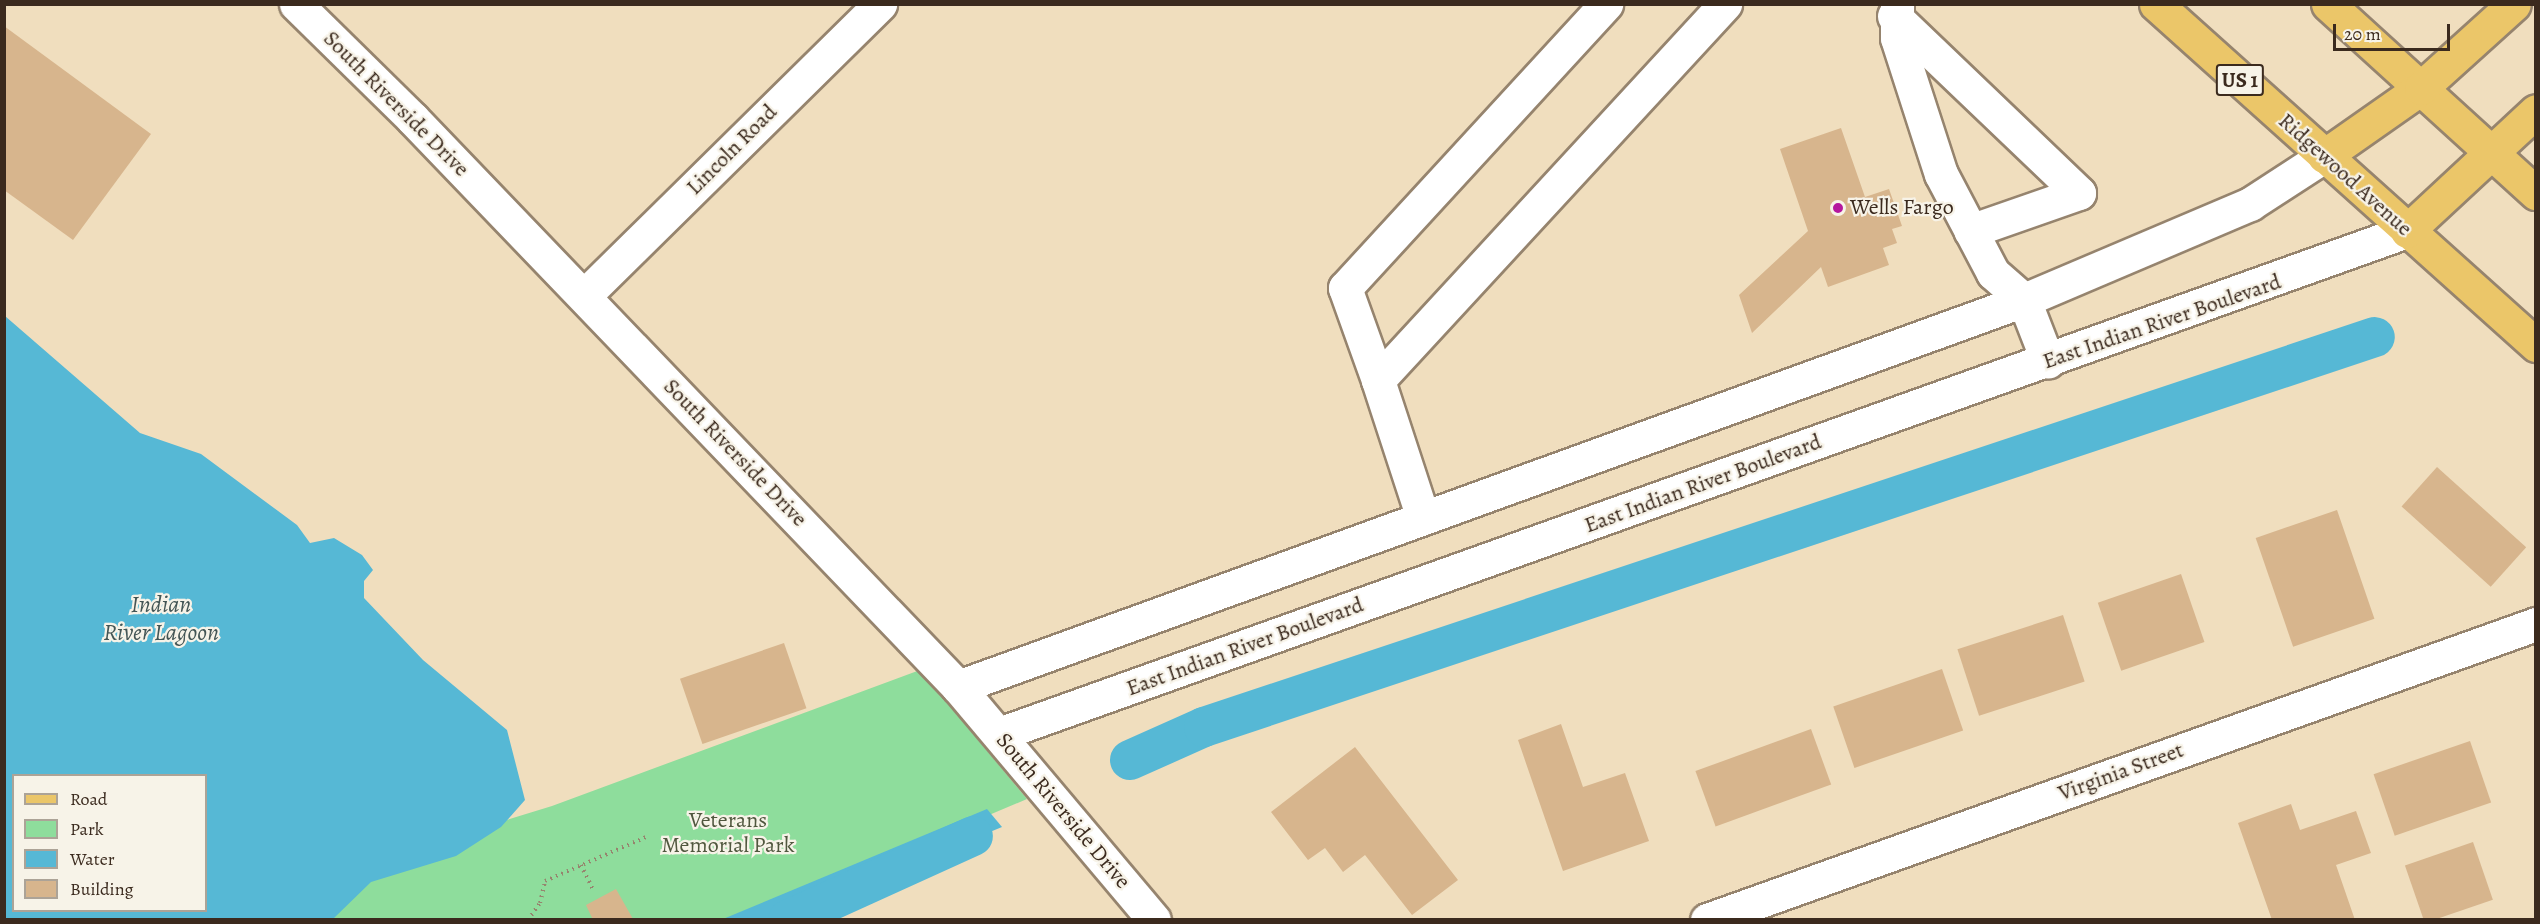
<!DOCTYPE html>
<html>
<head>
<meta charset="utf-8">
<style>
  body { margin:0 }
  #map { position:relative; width:2540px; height:924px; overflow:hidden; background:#f0debe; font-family:Alegreya,serif }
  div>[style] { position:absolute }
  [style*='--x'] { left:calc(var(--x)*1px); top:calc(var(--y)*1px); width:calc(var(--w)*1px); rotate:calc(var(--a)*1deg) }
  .green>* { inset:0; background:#8edd9c }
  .water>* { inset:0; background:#56b8d5 }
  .canal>* { height:40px; margin:-20px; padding:0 20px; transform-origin:20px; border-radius:20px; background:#56b8d5 }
  .building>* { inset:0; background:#d7b58d; transform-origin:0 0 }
  .path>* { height:4px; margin-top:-2px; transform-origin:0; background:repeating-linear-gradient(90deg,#96846e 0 1.5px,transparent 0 6px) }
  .roads { filter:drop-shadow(2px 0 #96846e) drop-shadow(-2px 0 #96846e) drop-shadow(0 2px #96846e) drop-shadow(0 -2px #96846e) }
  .minor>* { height:33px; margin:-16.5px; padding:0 16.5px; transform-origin:16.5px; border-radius:16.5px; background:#fff }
  .major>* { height:33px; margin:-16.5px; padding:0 16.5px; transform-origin:16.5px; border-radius:16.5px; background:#ebc669 }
  .dots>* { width:16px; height:16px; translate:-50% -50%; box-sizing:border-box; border:3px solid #f7f3e8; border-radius:50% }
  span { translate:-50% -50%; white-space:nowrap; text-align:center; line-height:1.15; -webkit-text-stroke:4.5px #f7f3e8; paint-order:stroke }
  .shield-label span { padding:2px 4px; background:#f7f3e8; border:2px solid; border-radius:4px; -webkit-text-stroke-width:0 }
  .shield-label { font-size:21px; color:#3b2a1e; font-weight:700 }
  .street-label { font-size:22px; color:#3b2a1e }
  .poi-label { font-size:22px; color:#3b2a1e }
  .left { translate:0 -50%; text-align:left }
  .park-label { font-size:22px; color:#50573e }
  .water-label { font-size:24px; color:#435555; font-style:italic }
  .frame { position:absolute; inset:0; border:6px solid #3b2a1e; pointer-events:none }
  .legend { position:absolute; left:12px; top:774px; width:195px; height:138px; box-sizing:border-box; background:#f7f3e8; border:2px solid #aca397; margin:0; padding:8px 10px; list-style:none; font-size:18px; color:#3b2a1e }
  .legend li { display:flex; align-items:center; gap:12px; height:30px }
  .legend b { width:30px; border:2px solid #aca397 }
  .scale { position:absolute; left:2333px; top:24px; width:117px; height:27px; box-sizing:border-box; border:3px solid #3b2a1e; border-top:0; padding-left:8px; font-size:18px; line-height:21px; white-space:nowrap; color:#3b2a1e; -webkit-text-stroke:4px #f7f3e8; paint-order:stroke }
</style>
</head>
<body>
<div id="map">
  <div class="green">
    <i style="clip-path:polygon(920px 670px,1027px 799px,743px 919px,316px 920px,406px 851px,552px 806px)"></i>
  </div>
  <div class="water">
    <i style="clip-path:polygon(evenodd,5px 316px,140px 433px,201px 454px,297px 525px,310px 543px,334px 538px,362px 555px,373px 570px,364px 581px,364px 598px,423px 660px,507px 730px,525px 800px,501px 827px,456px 856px,371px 882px,333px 919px,5px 919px,5px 316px,14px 776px,206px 776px,206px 910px,14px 910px,14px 776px)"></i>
    <i style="clip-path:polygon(987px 809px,1002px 827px,778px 919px,723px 919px)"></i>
  </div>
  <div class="canal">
    <i style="--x:1130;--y:760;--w:81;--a:-24"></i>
    <i style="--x:1204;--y:727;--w:1234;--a:-18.42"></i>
    <i style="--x:788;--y:920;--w:203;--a:-24.4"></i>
  </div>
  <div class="building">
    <i style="clip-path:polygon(4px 26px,151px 134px,73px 240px,4px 190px)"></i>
    <i style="clip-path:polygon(1841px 128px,1865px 197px,1889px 189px,1902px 226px,1892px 229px,1897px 243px,1883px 248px,1889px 265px,1828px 287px,1821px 267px,1752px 333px,1739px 295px,1808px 231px,1780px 149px)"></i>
    <i style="left:2437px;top:467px;width:120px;height:53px;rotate:42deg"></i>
    <i style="left:2337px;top:510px;width:115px;height:86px;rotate:71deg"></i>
    <i style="left:2181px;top:574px;width:72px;height:88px;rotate:71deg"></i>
    <i style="left:2063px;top:615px;width:70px;height:111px;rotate:72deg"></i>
    <i style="left:784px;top:643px;width:69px;height:110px;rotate:71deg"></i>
    <i style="left:1942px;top:669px;width:65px;height:115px;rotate:71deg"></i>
    <i style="clip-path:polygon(1561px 724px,1583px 787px,1625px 773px,1649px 841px,1563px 871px,1518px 740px)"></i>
    <i style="left:1811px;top:729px;width:59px;height:123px;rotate:70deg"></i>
    <i style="left:2470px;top:741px;width:65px;height:102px;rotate:71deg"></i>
    <i style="clip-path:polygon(1355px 747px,1458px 880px,1412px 915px,1365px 855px,1343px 872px,1325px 848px,1308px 860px,1271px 812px)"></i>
    <i style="clip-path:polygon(2291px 804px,2300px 830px,2356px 811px,2371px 853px,2336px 865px,2355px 920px,2272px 920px,2238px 823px)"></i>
    <i style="left:2473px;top:842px;width:61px;height:72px;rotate:71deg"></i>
    <i style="clip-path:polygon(616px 889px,633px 919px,593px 920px,586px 905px)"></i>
  </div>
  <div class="path">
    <i style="--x:581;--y:865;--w:28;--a:64"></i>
    <i style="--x:528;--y:920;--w:21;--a:-55"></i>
    <i style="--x:540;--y:903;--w:23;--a:-77"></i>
    <i style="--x:545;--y:881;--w:110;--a:-23.5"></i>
  </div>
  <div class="roads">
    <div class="minor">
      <i style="--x:296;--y:4;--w:163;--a:44.5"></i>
      <i style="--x:412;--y:118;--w:789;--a:46.18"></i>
      <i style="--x:958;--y:687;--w:304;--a:49.9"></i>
      <i style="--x:1897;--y:4;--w:34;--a:90"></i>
      <i style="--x:1897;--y:38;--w:143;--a:72.1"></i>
      <i style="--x:1941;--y:174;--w:112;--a:62.3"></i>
      <i style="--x:1993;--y:273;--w:41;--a:41.1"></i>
      <i style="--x:2024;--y:300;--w:66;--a:68.8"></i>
      <i style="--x:1894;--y:16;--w:256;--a:43.7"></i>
      <i style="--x:2079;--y:193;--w:115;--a:160.8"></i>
      <i style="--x:584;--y:296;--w:416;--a:-44.6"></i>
      <i style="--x:1378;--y:380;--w:98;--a:-109.7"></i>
      <i style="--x:1345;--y:288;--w:386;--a:-47.4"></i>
      <i style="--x:1423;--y:518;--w:145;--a:-108.1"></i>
      <i style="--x:1378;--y:380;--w:512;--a:-47.3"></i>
      <i style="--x:958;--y:687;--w:1134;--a:-19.95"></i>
      <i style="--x:2024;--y:300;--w:246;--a:-23"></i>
      <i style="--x:2250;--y:204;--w:88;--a:-33"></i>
      <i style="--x:999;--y:734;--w:1495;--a:-19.66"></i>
      <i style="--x:1707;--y:920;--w:880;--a:-19.65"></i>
    </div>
    <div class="major">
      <i style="--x:2156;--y:4;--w:511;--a:41.9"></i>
      <i style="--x:2328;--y:4;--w:281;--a:42.3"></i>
      <i style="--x:2324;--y:156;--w:118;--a:-35"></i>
      <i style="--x:2421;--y:88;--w:125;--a:-42.1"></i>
      <i style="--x:2407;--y:231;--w:176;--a:-42.9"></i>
    </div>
  </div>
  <div class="dots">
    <i style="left:1838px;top:208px;background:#b5179e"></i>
  </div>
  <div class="shield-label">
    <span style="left:2240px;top:80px">US 1</span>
  </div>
  <div class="street-label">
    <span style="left:396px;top:104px;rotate:45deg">South Riverside Drive</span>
    <span style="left:732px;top:150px;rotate:-45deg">Lincoln Road</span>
    <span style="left:2345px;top:175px;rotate:42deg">Ridgewood Avenue</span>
    <span style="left:2162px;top:322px;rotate:-19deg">East Indian River Boulevard</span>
    <span style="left:735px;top:453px;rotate:46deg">South Riverside Drive</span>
    <span style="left:1703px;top:484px;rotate:-20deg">East Indian River Boulevard</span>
    <span style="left:1245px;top:647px;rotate:-20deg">East Indian River Boulevard</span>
    <span style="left:2121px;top:772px;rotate:-20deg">Virginia Street</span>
    <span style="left:1063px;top:811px;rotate:50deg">South Riverside Drive</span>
  </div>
  <div class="poi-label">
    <span class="left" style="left:1850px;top:208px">Wells Fargo</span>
  </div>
  <div class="park-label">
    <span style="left:728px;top:833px">Veterans<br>Memorial Park</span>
  </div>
  <div class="water-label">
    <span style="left:161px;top:619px">Indian<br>River Lagoon</span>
  </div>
  <div class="frame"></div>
  <ul class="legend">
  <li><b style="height:8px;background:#ebc669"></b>Road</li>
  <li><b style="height:16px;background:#8edd9c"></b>Park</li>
  <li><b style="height:16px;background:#56b8d5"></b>Water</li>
  <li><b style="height:16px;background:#d7b58d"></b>Building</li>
  </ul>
  <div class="scale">20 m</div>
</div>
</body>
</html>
